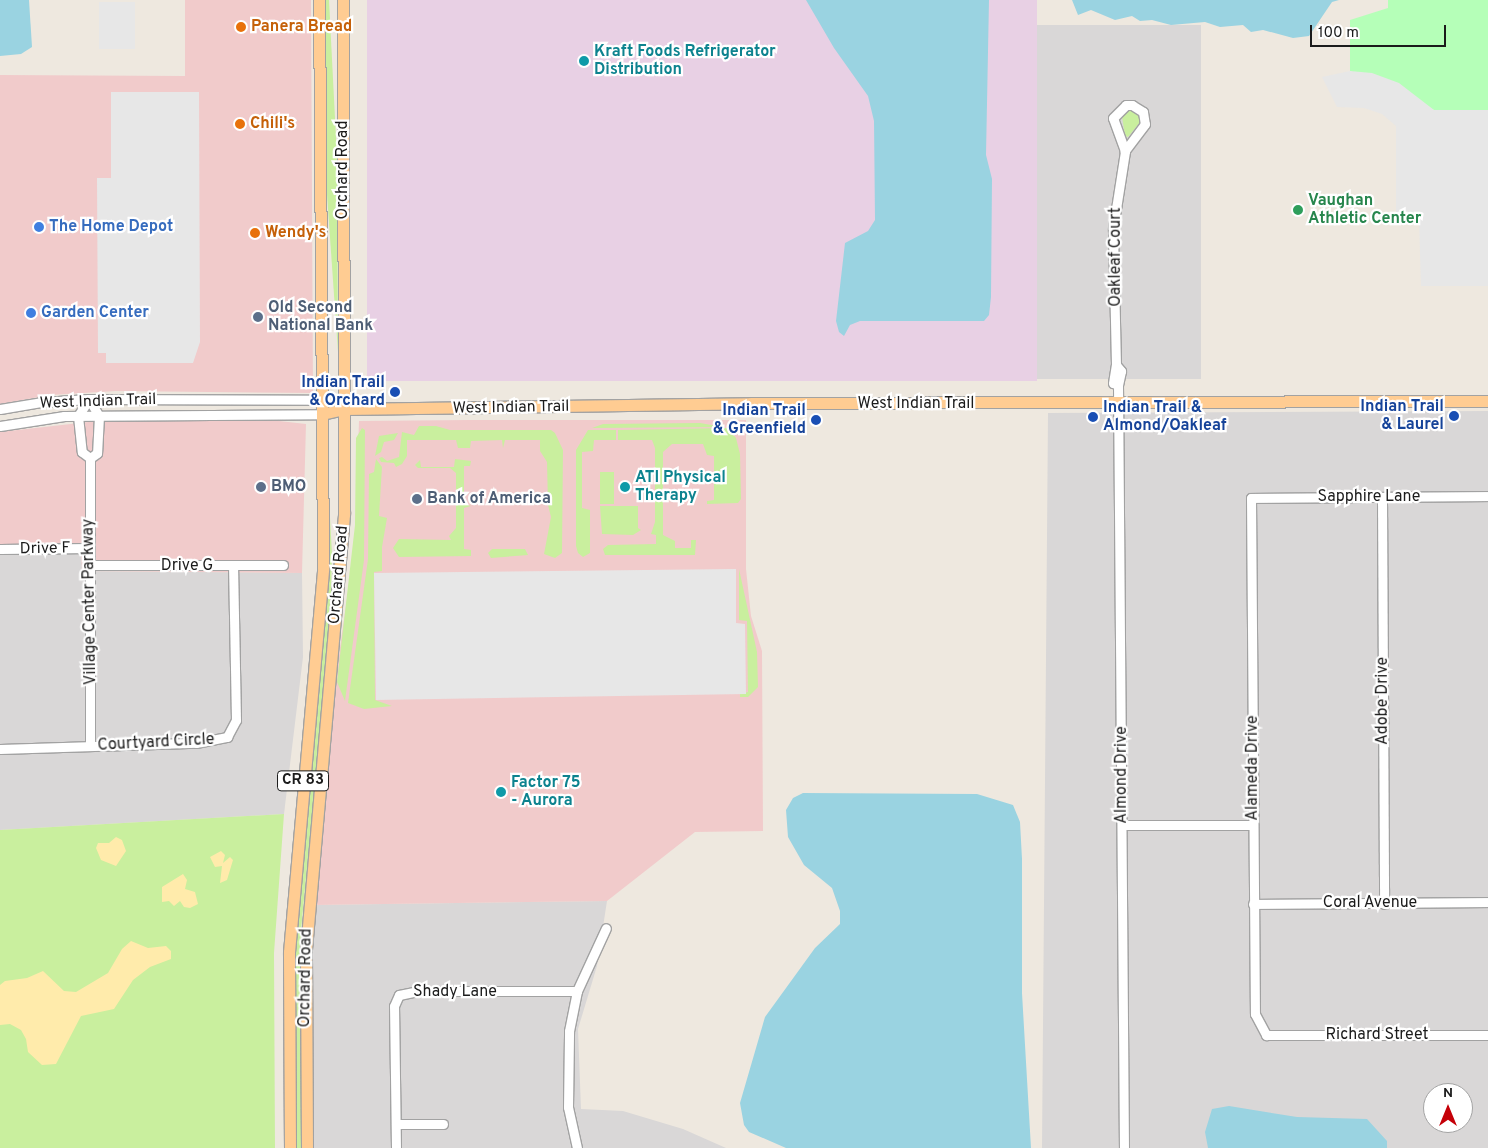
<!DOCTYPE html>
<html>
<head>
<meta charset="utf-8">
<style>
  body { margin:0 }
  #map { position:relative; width:1488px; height:1148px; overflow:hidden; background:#eee8df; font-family:Overpass,sans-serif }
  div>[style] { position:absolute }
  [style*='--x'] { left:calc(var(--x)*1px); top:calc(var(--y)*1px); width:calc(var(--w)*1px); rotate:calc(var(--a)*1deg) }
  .residential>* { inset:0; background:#d9d7d7; transform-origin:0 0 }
  .commercial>* { inset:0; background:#f1cbcb }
  .industrial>* { inset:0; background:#e8d0e4; transform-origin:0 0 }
  .grass>* { inset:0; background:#c9ef9e; transform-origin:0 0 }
  .sand>* { inset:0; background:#ffebab }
  .park>* { inset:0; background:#b5ffb8 }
  .parking>* { inset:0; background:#e7e7e7; transform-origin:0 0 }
  .water>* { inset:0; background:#9ad3e1 }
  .roads { filter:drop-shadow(1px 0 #a2a2a2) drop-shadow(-1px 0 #a2a2a2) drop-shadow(0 1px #a2a2a2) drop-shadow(0 -1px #a2a2a2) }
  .minor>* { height:9px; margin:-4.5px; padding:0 4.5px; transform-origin:4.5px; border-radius:4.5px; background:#fff }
  .major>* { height:11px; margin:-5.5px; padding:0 5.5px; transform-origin:5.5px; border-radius:5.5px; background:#ffcc92 }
  .dots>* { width:14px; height:14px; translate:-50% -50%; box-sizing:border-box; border:2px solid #fff; border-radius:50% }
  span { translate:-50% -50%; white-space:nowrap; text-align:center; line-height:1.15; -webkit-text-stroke:4.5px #fff; paint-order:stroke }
  .shield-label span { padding:1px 4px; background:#fff; border:1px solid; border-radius:4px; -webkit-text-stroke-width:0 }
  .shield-label { font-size:15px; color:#1b1b1b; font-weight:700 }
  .food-label { font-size:16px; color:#c56008; font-weight:700 }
  .left { translate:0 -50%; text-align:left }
  .culture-label { font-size:16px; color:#0d838f; font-weight:700 }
  .street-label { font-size:16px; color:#1b1b1b }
  .leisure-label { font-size:16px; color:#27864d; font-weight:700 }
  .shop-label { font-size:16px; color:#366cbe; font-weight:700 }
  .service-label { font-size:16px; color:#4e5e75; font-weight:700 }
  .transit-label { font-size:16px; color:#164399; font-weight:700 }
  .right { translate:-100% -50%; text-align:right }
  .north { position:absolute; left:1423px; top:1083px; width:50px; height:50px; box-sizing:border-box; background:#fff; border:1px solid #a4a4a4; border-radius:50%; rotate:0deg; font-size:14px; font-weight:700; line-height:20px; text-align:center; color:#1b1b1b }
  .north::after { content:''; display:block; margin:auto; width:18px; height:22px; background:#c50008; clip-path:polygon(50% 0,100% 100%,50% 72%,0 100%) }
  .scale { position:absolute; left:1310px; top:25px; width:136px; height:22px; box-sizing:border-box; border:2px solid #1b1b1b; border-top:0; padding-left:6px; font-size:15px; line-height:18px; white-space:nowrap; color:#1b1b1b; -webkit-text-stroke:4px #fff; paint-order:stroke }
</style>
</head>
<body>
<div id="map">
  <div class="residential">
    <i style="left:1201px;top:25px;width:354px;height:164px;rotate:90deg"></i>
    <i style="clip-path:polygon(evenodd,1488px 411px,1488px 1148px,1042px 1148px,1048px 413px,1488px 411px,1433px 1093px,1463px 1093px,1463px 1123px,1433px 1123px,1433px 1093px)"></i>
    <i style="clip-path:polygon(0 554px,82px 554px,82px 571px,302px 573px,303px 657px,284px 814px,0 830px)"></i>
    <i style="clip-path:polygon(607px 901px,597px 966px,578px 1029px,581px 1109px,623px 1111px,683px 1129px,726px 1148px,312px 1148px,313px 905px)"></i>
  </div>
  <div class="commercial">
    <i style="clip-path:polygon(185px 0,311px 0,313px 393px,116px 391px,50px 395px,0 404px,0 75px,185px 76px)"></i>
    <i style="clip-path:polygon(115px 419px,270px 420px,306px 424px,302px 573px,82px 571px,81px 554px,0 554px,0 432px)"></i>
    <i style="clip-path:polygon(470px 420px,746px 420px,746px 569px,751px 616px,762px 651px,763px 831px,695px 832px,607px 901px,313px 905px,337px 669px,355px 542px,359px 421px)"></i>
  </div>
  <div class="industrial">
    <i style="left:367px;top:0;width:670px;height:381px"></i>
  </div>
  <div class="grass">
    <i style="clip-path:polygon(325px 0,329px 0,337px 158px,338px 352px,326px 180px)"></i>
    <i style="clip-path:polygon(1131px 109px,1139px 112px,1141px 121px,1128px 137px,1125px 136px,1122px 116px)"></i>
    <i style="clip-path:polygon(700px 423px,723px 427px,592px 428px,603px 424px)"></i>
    <i style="clip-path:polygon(419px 426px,436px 426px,450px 430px,551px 430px,555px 433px,563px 450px,562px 553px,555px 558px,544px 554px,551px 517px,548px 505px,547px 462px,540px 451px,540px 440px,505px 440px,503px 448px,502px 440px,471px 441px,470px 448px,458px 448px,456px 440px,407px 440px,407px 456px,402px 464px,396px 467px,394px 463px,381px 462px,379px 458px,382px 457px,387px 461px,399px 457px,402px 432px,414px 435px)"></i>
    <i style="clip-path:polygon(362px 428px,365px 430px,364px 560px,345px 701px,337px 682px,355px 525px,356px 438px)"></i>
    <i style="clip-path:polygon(727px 428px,736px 438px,740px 454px,741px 499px,738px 503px,707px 504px,707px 501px,714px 500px,714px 456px,707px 455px,703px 444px,672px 444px,663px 452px,663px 535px,675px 541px,675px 548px,691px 548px,691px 540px,696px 540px,695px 555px,605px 555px,603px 549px,608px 545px,656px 544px,656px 535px,651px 534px,655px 522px,655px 448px,652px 440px,618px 440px,618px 430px)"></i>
    <i style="clip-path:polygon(588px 430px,616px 430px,616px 440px,594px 440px,593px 451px,582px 452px,582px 508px,590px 510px,590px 553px,583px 557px,578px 553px,576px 546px,576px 450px)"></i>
    <i style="clip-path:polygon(398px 433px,394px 440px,384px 442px,381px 452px,375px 456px,379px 436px)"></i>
    <i style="clip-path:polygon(376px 459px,382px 467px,379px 516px,387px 518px,382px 547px,382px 571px,374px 572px,375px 700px,392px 706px,364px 709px,348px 703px,368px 559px,369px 474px,374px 472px)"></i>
    <i style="clip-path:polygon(455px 459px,471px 461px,470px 466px,464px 466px,464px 504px,471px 506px,464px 508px,464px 549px,471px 550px,471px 556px,399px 557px,393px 548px,399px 539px,451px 540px,449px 536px,456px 528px,456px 473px,450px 468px,418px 468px,415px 465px,420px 460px,421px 467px,454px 467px)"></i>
    <i style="clip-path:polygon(327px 463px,332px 554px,330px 627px,301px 930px,301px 1148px,296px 1148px,296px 917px,327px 599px)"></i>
    <i style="left:600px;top:472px;width:14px;height:32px"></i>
    <i style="clip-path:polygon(600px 506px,638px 506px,638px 528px,641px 530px,633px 535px,602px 534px)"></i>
    <i style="clip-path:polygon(492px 549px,525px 549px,528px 555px,491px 558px,488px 553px)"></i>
    <i style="clip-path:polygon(739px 569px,757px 652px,758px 687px,748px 697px,740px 697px,740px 694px,748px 692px,747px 621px,739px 620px)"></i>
    <i style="clip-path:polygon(284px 814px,274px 953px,275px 1148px,0 1148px,0 830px)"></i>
  </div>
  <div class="sand">
    <i style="clip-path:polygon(116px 837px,122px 840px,126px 851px,116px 866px,101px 860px,96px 848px,98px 843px,109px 843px)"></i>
    <i style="clip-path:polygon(221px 851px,225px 855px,223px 863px,230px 857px,233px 860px,227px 880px,220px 883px,222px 866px,215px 867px,210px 857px)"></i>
    <i style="clip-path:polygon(183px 874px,187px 880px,185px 889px,195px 892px,198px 904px,190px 908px,184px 907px,180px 901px,174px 906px,169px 901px,162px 902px,162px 887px)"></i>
    <i style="clip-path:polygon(131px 941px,148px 948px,166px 946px,171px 951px,171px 959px,150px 967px,133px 980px,114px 1009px,81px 1016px,56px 1064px,42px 1065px,28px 1052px,26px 1039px,21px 1030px,10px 1024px,0 1025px,0 985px,5px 981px,27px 978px,43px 971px,64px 991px,76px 992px,108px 973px,122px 949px)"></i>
  </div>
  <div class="park">
    <i style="clip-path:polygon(1388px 0,1488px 0,1488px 110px,1434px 110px,1350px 71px,1350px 20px,1388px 8px)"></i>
  </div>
  <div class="parking">
    <i style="left:99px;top:2px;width:36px;height:47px"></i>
    <i style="clip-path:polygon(1350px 71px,1372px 73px,1399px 83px,1434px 110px,1488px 110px,1488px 286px,1421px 286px,1419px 220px,1396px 220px,1396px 126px,1382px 114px,1364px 108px,1337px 107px,1322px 77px)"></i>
    <i style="clip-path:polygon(111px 92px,199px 92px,200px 342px,193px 363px,106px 363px,106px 353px,98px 353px,97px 178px,111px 178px)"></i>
    <i style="clip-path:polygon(736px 569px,736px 623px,745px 624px,746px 694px,376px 700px,374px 573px)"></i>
  </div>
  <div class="water">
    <i style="clip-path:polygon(0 0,29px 0,32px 47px,21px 54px,0 56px)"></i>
    <i style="clip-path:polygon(806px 0,989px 0,986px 155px,992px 179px,991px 297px,989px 315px,984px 321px,860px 321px,850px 325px,844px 336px,839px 332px,836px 321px,845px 243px,868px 231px,875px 220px,874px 121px,868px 96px,834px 48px)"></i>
    <i style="clip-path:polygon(1072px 0,1339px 0,1332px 2px,1309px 36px,1293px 38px,1263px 30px,1251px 32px,1243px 25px,1220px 27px,1205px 22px,1171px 25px,1152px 20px,1140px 21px,1132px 16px,1115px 20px,1091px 10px,1078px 15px)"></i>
    <i style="clip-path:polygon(803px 793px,977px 794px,1013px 805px,1020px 822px,1022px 859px,1022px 993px,1031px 1148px,786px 1148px,749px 1132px,744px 1125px,740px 1103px,765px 1017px,815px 948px,840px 924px,840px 911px,832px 888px,804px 865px,788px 837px,786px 810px,793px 798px)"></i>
    <i style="clip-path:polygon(1229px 1106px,1297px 1117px,1367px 1119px,1387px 1141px,1387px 1148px,1208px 1148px,1205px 1132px,1212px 1109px)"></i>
  </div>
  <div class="roads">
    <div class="minor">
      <i style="--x:1126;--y:105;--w:6;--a:0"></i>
      <i style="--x:1132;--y:105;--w:13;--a:32"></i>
      <i style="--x:1143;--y:112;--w:12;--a:81"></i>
      <i style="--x:1145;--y:124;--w:34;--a:127"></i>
      <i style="--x:1125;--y:151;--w:35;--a:-110"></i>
      <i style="--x:1113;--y:118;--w:18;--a:-45"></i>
      <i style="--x:1116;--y:365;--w:8;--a:50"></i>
      <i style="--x:1121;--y:371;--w:14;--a:102"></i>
      <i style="--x:1118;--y:385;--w:763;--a:89.55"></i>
      <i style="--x:1118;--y:385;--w:5;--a:-158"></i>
      <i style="--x:1113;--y:383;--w:18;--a:-81"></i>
      <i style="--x:1116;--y:365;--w:137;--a:-91.3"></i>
      <i style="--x:1113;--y:228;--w:78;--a:-81.1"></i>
      <i style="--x:89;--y:399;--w:20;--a:123"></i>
      <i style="--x:78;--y:416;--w:36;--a:84"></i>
      <i style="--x:82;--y:452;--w:10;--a:37"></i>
      <i style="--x:89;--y:399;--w:20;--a:60"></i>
      <i style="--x:99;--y:416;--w:37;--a:93"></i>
      <i style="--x:97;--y:453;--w:9;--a:144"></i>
      <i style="--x:0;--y:409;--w:43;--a:-9.5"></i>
      <i style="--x:42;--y:402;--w:47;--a:-3.7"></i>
      <i style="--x:89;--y:399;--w:233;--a:0.2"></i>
      <i style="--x:0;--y:426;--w:65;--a:-8.9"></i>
      <i style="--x:64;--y:416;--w:258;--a:-0.4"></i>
      <i style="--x:90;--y:458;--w:288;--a:90"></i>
      <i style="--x:1488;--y:496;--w:237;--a:179.5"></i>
      <i style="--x:1251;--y:498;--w:516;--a:89.56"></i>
      <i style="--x:1255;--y:1014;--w:24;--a:62"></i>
      <i style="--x:1266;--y:1035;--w:222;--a:0"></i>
      <i style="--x:1382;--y:498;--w:406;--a:89.7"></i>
      <i style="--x:0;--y:549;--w:90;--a:-0.6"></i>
      <i style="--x:90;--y:565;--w:193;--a:0"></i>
      <i style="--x:0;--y:749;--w:196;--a:-1.8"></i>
      <i style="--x:196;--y:743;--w:32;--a:-11"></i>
      <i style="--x:227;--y:737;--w:19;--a:-62"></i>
      <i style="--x:236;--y:720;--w:154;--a:-91.1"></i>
      <i style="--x:1122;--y:825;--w:131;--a:0"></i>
      <i style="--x:1253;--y:904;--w:235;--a:-0.5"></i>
      <i style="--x:396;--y:1124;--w:47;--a:0"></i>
      <i style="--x:396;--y:1148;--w:142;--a:-90.8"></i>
      <i style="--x:394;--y:1006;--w:12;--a:-66"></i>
      <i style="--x:399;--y:995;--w:19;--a:-12"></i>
      <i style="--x:418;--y:991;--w:159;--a:0"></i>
      <i style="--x:577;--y:1148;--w:42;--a:-102.4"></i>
      <i style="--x:568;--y:1107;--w:76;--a:-89.2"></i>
      <i style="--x:569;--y:1031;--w:41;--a:-78.7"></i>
      <i style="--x:577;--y:991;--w:69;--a:-65.3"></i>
    </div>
    <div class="major">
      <i style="--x:322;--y:414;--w:23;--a:-13"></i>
      <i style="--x:344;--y:409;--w:407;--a:-0.8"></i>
      <i style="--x:751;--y:403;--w:737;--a:-0.16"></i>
      <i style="--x:290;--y:1148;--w:196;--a:-90.3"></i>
      <i style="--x:289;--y:952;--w:386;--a:-84.9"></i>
      <i style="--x:323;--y:568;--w:568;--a:-90.4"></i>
      <i style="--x:307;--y:1148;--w:199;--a:-90.3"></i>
      <i style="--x:306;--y:949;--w:437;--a:-85"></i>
      <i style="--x:344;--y:514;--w:514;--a:-90.11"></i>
    </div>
  </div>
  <div class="dots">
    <i style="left:241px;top:27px;background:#e8710a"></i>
    <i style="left:584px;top:61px;background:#0f9aa8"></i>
    <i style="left:240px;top:124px;background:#e8710a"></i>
    <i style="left:1298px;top:210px;background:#2e9e5b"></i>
    <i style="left:39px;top:227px;background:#3f7fe0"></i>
    <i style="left:255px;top:233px;background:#e8710a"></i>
    <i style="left:31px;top:313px;background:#3f7fe0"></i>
    <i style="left:258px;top:317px;background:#5c6f8a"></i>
    <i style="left:395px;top:392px;background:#1a4fb4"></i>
    <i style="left:1454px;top:416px;background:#1a4fb4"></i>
    <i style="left:1093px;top:417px;background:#1a4fb4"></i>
    <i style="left:816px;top:420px;background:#1a4fb4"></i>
    <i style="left:261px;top:487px;background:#5c6f8a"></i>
    <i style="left:625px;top:487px;background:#0f9aa8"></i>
    <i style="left:417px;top:499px;background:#5c6f8a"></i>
    <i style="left:501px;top:792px;background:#0f9aa8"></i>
  </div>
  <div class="shield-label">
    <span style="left:303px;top:781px">CR 83</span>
  </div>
  <div class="food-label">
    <span class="left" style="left:251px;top:27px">Panera Bread</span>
    <span class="left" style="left:250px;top:124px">Chili's</span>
    <span class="left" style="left:265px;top:233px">Wendy's</span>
  </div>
  <div class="culture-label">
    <span class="left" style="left:594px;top:61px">Kraft Foods Refrigerator<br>Distribution</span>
    <span class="left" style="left:635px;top:487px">ATI Physical<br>Therapy</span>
    <span class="left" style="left:511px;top:792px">Factor 75<br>- Aurora</span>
  </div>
  <div class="street-label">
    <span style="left:343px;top:170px;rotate:-90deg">Orchard Road</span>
    <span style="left:1116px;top:257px;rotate:-90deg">Oakleaf Court</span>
    <span style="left:98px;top:402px;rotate:-2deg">West Indian Trail</span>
    <span style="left:916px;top:404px">West Indian Trail</span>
    <span style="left:511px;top:408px;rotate:-1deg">West Indian Trail</span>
    <span style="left:1369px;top:497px">Sapphire Lane</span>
    <span style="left:45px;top:549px;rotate:-1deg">Drive F</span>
    <span style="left:187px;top:566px">Drive G</span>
    <span style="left:339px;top:575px;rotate:-85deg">Orchard Road</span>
    <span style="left:90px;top:602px;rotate:-91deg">Village Center Parkway</span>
    <span style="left:1383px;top:701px;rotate:-90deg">Adobe Drive</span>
    <span style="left:156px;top:743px;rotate:-3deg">Courtyard Circle</span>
    <span style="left:1253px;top:768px;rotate:-90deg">Alameda Drive</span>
    <span style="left:1122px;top:775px;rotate:-90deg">Almond Drive</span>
    <span style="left:1370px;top:903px">Coral Avenue</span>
    <span style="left:306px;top:978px;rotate:-89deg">Orchard Road</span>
    <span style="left:455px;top:992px">Shady Lane</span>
    <span style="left:1377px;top:1035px">Richard Street</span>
  </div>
  <div class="leisure-label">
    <span class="left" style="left:1308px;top:210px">Vaughan<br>Athletic Center</span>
  </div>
  <div class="shop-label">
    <span class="left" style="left:49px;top:227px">The Home Depot</span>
    <span class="left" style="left:41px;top:313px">Garden Center</span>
  </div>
  <div class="service-label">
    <span class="left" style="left:268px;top:317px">Old Second<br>National Bank</span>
    <span class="left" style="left:271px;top:487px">BMO</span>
    <span class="left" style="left:427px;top:499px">Bank of America</span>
  </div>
  <div class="transit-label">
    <span class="right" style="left:385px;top:392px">Indian Trail<br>&amp; Orchard</span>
    <span class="right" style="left:1444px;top:416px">Indian Trail<br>&amp; Laurel</span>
    <span class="left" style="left:1103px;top:417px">Indian Trail &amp;<br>Almond/Oakleaf</span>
    <span class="right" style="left:806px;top:420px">Indian Trail<br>&amp; Greenfield</span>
  </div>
  <div class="north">N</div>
  <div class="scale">100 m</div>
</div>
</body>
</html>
